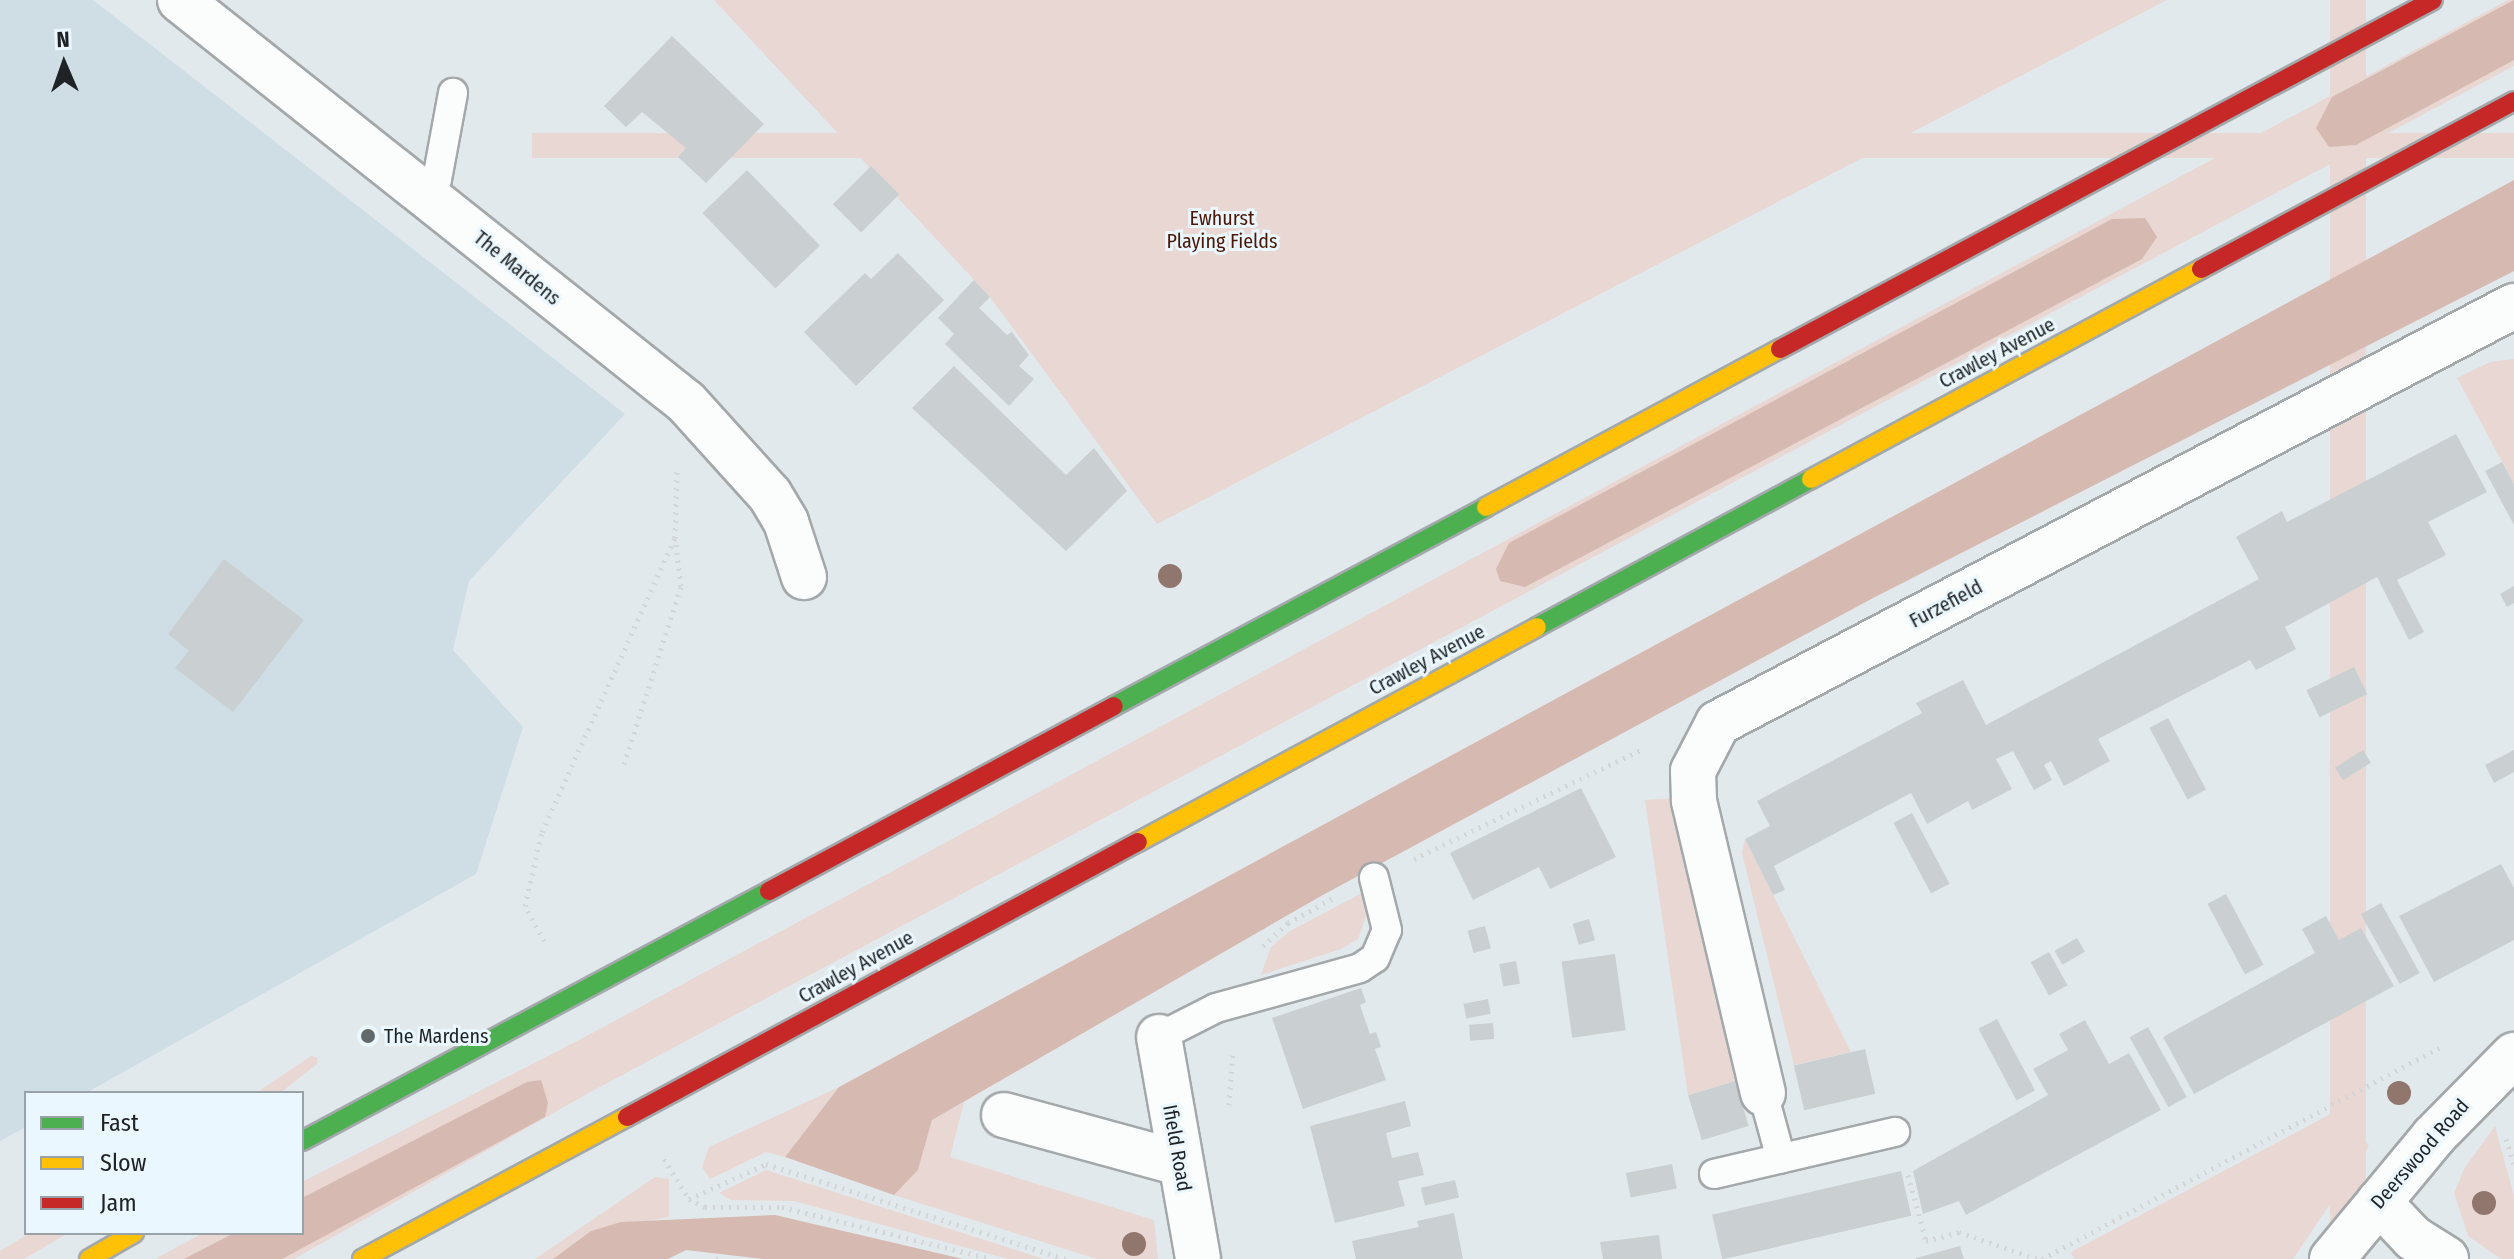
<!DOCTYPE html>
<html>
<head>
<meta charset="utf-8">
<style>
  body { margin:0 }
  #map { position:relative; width:2514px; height:1259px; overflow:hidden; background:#e2e9ec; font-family:"Fira Sans Condensed",sans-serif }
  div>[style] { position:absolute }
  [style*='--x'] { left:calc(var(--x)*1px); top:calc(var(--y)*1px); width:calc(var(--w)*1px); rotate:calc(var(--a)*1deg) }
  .built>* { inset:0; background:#cfdde4 }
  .green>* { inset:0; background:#e8d7d2; transform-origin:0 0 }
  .forest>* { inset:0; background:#d6bab1 }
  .building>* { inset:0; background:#cacfd2; transform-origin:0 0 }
  .path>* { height:5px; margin-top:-2.5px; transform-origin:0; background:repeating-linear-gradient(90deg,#d3d5d6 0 2px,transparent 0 8px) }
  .roads { filter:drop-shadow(2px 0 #a3a8aa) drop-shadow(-2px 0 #a3a8aa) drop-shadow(0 2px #a3a8aa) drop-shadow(0 -2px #a3a8aa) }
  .lane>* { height:28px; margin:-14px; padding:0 14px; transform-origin:14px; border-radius:14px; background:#fbfcfc }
  .street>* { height:44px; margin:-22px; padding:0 22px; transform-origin:22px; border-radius:22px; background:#fbfcfc }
  .fast>* { height:18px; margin:-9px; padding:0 9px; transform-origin:9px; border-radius:9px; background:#4caf50 }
  .slow>* { height:18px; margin:-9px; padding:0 9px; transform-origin:9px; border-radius:9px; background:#ffc107 }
  .jam>* { height:18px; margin:-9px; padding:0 9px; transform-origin:9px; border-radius:9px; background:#c62828 }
  .trees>* { width:24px; height:24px; margin:-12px; border-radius:50%; background:#90766d }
  .dots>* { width:22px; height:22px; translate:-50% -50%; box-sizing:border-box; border:4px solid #eaf7fe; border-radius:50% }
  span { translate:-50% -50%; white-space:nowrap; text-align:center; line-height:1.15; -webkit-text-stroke:6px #eaf7fe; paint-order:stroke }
  .park-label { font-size:20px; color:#4c1805 }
  .street-label { font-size:20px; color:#1f2326 }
  .poi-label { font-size:20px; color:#1f2326 }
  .left { translate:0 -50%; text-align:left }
  .legend { position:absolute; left:24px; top:1091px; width:280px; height:144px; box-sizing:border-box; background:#eaf7fe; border:2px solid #99a2a8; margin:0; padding:10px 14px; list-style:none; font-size:24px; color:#1f2326 }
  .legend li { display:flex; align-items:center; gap:16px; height:40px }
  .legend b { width:40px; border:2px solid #99a2a8 }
  .north { position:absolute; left:24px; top:24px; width:80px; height:80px; -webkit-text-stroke:6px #eaf7fe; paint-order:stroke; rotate:358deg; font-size:22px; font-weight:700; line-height:32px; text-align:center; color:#1f2326 }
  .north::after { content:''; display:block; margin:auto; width:28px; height:36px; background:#1f2326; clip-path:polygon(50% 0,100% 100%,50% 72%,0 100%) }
</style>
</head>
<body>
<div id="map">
  <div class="built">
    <i style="clip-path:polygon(0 0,93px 0,625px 414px,469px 581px,453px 650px,523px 727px,476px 874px,86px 1093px,26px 1093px,26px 1127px,0 1141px)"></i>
  </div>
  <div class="green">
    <i style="clip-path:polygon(714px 0,2167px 0,1157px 524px,990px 297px)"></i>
    <i style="left:2330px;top:0;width:36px;height:1986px"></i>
    <i style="clip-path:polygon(2508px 0,2514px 0,2514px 66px,596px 1089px,294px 1259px,155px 1259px,203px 1233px,302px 1233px,302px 1182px,581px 1039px)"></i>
    <i style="left:2514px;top:133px;width:25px;height:1982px;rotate:90deg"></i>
    <i style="clip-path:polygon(2514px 359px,2514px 484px,2457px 378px,2490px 362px)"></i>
    <i style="clip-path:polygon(1676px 798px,1735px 1081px,1688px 1095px,1645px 800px)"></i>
    <i style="clip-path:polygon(1745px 839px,1773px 895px,1851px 1052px,1794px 1065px,1742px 853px)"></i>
    <i style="clip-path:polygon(1362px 893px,1367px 913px,1358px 939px,1341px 949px,1261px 975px,1271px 947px,1290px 931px)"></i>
    <i style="clip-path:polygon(311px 1056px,318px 1058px,317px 1064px,280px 1093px,256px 1093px)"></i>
    <i style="clip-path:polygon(839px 1087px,785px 1157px,766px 1152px,710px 1179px,702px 1167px,709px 1147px)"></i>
    <i style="clip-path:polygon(964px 1102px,950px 1157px,1154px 1220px,1158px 1259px,1097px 1259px,894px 1195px,918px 1170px,932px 1120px)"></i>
    <i style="clip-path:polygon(2340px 1109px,2369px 1146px,2293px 1259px,2074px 1259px,2071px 1252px)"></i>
    <i style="clip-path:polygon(2495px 1126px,2514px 1196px,2514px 1259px,2501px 1259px,2468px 1236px,2454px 1193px,2464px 1169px)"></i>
    <i style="clip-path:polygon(766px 1170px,1044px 1259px,1008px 1259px,794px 1201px,730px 1200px,719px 1193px)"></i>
    <i style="clip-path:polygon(655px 1177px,669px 1179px,669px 1217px,591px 1231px,553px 1259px,535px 1259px)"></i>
    <i style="clip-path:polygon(30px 1233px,68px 1233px,24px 1259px,0 1259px,0 1251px)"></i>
  </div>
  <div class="forest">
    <i style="clip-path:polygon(2514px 0,2514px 60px,2356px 145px,2329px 147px,2316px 128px,2332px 97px)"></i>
    <i style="clip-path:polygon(2514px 180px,2514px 271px,1875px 597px,1321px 896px,932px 1120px,918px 1170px,894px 1195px,785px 1157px,839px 1087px)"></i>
    <i style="clip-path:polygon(2145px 218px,2157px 237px,2142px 259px,1525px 587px,1500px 581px,1496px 569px,1509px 543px,2112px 219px)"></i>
    <i style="clip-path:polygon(541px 1080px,548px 1103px,545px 1117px,282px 1259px,184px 1259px,234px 1233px,302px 1233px,302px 1198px,527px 1082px)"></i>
    <i style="clip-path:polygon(775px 1215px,963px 1259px,763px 1259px,686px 1250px,668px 1259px,553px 1259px,591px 1231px,621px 1222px)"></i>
  </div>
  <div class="building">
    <i style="clip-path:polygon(672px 36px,764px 124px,706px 183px,678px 157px,686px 148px,642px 112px,626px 127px,604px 106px)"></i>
    <i style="left:871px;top:166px;width:40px;height:54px;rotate:45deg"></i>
    <i style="left:747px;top:170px;width:105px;height:62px;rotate:46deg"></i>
    <i style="clip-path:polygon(898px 253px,944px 300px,856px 386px,804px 332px,865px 273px,871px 279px)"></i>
    <i style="clip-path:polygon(974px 280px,990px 297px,979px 308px,1007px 335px,1012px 332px,1029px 355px,1019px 366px,1034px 379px,1009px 406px,945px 344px,954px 334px,938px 318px)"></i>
    <i style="clip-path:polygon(954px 366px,1066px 475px,1094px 448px,1127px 491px,1066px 551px,912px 408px)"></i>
    <i style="clip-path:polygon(2456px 434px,2487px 492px,2428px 522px,2446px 555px,2397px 580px,2424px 632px,2409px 640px,2377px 577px,2285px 627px,2296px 649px,2256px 670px,2250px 660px,2098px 739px,2110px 761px,2064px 786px,2051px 761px,2044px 765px,2052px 780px,2034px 790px,2013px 751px,1996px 759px,2012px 789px,1972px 810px,1968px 801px,1927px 824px,1911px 793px,1774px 866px,1785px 890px,1773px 895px,1745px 839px,1770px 826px,1757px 801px,1922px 713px,1916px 703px,1963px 680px,1986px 725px,2259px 579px,2236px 537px,2282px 511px,2287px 522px)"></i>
    <i style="clip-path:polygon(2502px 462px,2514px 484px,2514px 525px,2485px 471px)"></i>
    <i style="clip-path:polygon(224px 559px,304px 620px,233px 712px,175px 668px,189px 651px,168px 634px)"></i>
    <i style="clip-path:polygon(2514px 586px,2514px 603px,2507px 607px,2500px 594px)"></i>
    <i style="left:2354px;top:667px;width:30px;height:53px;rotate:64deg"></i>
    <i style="left:2168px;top:718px;width:81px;height:21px;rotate:62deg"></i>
    <i style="left:2363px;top:750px;width:15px;height:33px;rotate:58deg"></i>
    <i style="clip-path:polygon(2514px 750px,2514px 772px,2494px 783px,2485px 765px)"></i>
    <i style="clip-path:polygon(1581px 788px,1616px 857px,1550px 889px,1539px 867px,1473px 900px,1450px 853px)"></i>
    <i style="left:1912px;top:813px;width:80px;height:21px;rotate:62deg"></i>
    <i style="clip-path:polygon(2501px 864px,2514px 888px,2514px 940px,2434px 982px,2399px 916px)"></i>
    <i style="left:2226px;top:894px;width:80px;height:21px;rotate:62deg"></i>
    <i style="left:2381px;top:903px;width:80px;height:23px;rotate:61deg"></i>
    <i style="clip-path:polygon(2326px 916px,2339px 940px,2361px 928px,2394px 986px,2194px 1094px,2163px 1037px,2315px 953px,2302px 929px)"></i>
    <i style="left:1589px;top:919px;width:22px;height:17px;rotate:74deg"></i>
    <i style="left:1485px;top:926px;width:23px;height:18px;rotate:75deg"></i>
    <i style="left:2077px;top:938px;width:16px;height:26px;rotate:60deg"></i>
    <i style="left:2049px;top:952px;width:38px;height:21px;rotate:61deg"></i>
    <i style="left:1615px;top:954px;width:77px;height:54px;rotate:82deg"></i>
    <i style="left:1516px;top:961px;width:23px;height:17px;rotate:80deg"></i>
    <i style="clip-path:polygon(1361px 988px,1366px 1002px,1360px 1005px,1370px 1034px,1376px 1032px,1381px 1047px,1375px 1049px,1386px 1080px,1303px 1109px,1272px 1018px)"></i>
    <i style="left:1488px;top:999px;width:15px;height:25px;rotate:79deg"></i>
    <i style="left:1997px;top:1019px;width:81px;height:21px;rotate:62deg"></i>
    <i style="clip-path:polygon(2085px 1020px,2109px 1064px,2129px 1053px,2161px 1110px,1966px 1215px,1959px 1201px,1923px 1214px,1913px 1171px,2048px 1095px,2033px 1069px,2068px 1050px,2059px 1034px)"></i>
    <i style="left:1493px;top:1023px;width:16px;height:24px;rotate:86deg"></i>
    <i style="left:2148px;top:1027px;width:80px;height:21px;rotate:61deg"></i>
    <i style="left:1865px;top:1049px;width:46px;height:73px;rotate:77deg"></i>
    <i style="left:1735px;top:1081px;width:47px;height:49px;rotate:73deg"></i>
    <i style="clip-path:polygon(1405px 1101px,1411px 1126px,1386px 1133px,1392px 1158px,1418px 1152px,1424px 1175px,1398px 1181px,1405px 1206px,1335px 1223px,1310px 1126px)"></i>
    <i style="left:1672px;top:1164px;width:25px;height:47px;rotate:79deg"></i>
    <i style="left:1901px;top:1171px;width:46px;height:194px;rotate:77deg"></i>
    <i style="left:1455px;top:1180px;width:18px;height:35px;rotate:77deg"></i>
    <i style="clip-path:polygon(1454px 1213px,1463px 1259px,1356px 1259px,1352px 1241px,1419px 1227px,1417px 1221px)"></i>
    <i style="clip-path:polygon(1659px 1235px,1662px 1259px,1603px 1259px,1600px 1242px)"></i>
    <i style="clip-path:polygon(1960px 1246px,1964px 1259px,1916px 1259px,1916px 1258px)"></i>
  </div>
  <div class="path">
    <i style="--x:624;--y:764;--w:187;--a:-72.2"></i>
    <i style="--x:681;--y:586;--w:48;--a:-97.1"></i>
    <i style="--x:675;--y:538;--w:67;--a:-88.3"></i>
    <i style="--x:1414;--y:859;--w:256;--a:-25.7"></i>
    <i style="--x:544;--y:941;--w:40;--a:-118"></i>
    <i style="--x:525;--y:906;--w:76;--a:-77.1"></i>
    <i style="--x:542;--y:832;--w:323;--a:-65.7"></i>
    <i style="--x:1263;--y:946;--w:34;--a:-43"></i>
    <i style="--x:1288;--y:923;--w:51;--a:-29.1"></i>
    <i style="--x:1229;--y:1105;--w:54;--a:-85.8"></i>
    <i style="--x:2506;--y:1139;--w:27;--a:73"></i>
    <i style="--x:664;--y:1159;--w:47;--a:58"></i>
    <i style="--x:689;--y:1199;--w:18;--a:27"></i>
    <i style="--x:705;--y:1207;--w:77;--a:0"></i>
    <i style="--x:782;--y:1207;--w:216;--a:13.9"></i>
    <i style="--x:1908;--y:1175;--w:68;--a:74.7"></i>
    <i style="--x:1926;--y:1241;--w:34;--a:-15"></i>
    <i style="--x:1959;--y:1232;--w:83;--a:18.9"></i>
    <i style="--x:689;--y:1199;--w:85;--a:-24.4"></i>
    <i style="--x:766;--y:1164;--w:314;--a:17.6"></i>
    <i style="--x:716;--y:1259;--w:5;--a:0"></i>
    <i style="--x:2042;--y:1259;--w:455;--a:-28"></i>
  </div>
  <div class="roads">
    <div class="lane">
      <i style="--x:433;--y:201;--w:110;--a:-79.5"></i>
      <i style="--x:1159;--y:1037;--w:64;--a:-27"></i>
      <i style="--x:1216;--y:1008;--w:149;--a:-15.5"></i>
      <i style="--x:1360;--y:968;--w:18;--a:-34"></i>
      <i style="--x:1375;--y:958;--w:30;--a:-67"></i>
      <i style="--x:1387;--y:930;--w:54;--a:-104"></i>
      <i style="--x:1763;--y:1093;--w:68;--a:74.7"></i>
      <i style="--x:1714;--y:1174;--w:186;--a:-13.1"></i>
    </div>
    <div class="street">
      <i style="--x:180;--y:0;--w:646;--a:38.47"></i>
      <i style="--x:686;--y:402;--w:125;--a:47.9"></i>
      <i style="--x:770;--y:495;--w:31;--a:59"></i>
      <i style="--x:786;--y:522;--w:58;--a:71.9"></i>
      <i style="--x:1159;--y:1037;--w:225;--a:80"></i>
      <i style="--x:1763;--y:1093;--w:301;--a:-103.3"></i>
      <i style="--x:1694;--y:800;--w:29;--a:-92"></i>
      <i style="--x:1693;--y:771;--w:54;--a:-62.5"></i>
      <i style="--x:1718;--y:723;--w:899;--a:-27.65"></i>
      <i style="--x:1004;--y:1115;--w:181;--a:15.3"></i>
      <i style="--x:2379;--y:1202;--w:50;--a:46.6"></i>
      <i style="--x:2413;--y:1238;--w:39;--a:32"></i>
      <i style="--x:2332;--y:1259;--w:160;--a:-50.3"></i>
      <i style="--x:2434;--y:1136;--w:114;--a:-45.4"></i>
    </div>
    <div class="fast">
      <i style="--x:1537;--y:627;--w:311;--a:-28.4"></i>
      <i style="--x:1114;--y:706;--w:422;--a:-28.1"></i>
      <i style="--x:302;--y:1141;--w:530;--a:-28.16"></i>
    </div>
    <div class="slow">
      <i style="--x:1811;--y:479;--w:443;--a:-28.3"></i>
      <i style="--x:1486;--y:507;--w:334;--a:-28.3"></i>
      <i style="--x:1138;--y:842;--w:453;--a:-28.3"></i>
      <i style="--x:89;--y:1259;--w:52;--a:-30"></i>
      <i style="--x:362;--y:1259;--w:301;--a:-28.2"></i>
    </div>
    <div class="jam">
      <i style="--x:2201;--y:269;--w:355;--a:-28.2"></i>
      <i style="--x:1780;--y:349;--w:740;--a:-28.12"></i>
      <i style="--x:769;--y:891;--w:391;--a:-28.2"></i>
      <i style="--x:627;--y:1117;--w:580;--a:-28.29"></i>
    </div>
  </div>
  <div class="trees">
    <i style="left:1170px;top:576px"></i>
    <i style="left:2399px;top:1093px"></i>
    <i style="left:2484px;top:1203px"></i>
    <i style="left:1134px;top:1244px"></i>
  </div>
  <div class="dots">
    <i style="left:368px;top:1036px;background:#63686b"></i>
  </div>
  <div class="park-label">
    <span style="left:1222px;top:230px">Ewhurst<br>Playing Fields</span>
  </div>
  <div class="street-label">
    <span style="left:517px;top:268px;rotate:39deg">The Mardens</span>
    <span style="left:1997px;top:353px;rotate:-28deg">Crawley Avenue</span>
    <span style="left:1946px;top:604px;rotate:-28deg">Furzefield</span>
    <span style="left:1427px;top:660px;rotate:-28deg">Crawley Avenue</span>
    <span style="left:856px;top:967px;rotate:-29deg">Crawley Avenue</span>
    <span style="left:1177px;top:1148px;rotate:80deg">Ifield Road</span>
    <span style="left:2420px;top:1154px;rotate:-49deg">Deerswood Road</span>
  </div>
  <div class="poi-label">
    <span class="left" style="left:384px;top:1036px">The Mardens</span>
  </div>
  <ul class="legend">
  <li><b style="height:10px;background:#4caf50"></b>Fast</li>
  <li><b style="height:10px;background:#ffc107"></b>Slow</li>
  <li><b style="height:10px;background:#c62828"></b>Jam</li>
  </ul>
  <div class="north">N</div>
</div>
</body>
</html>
